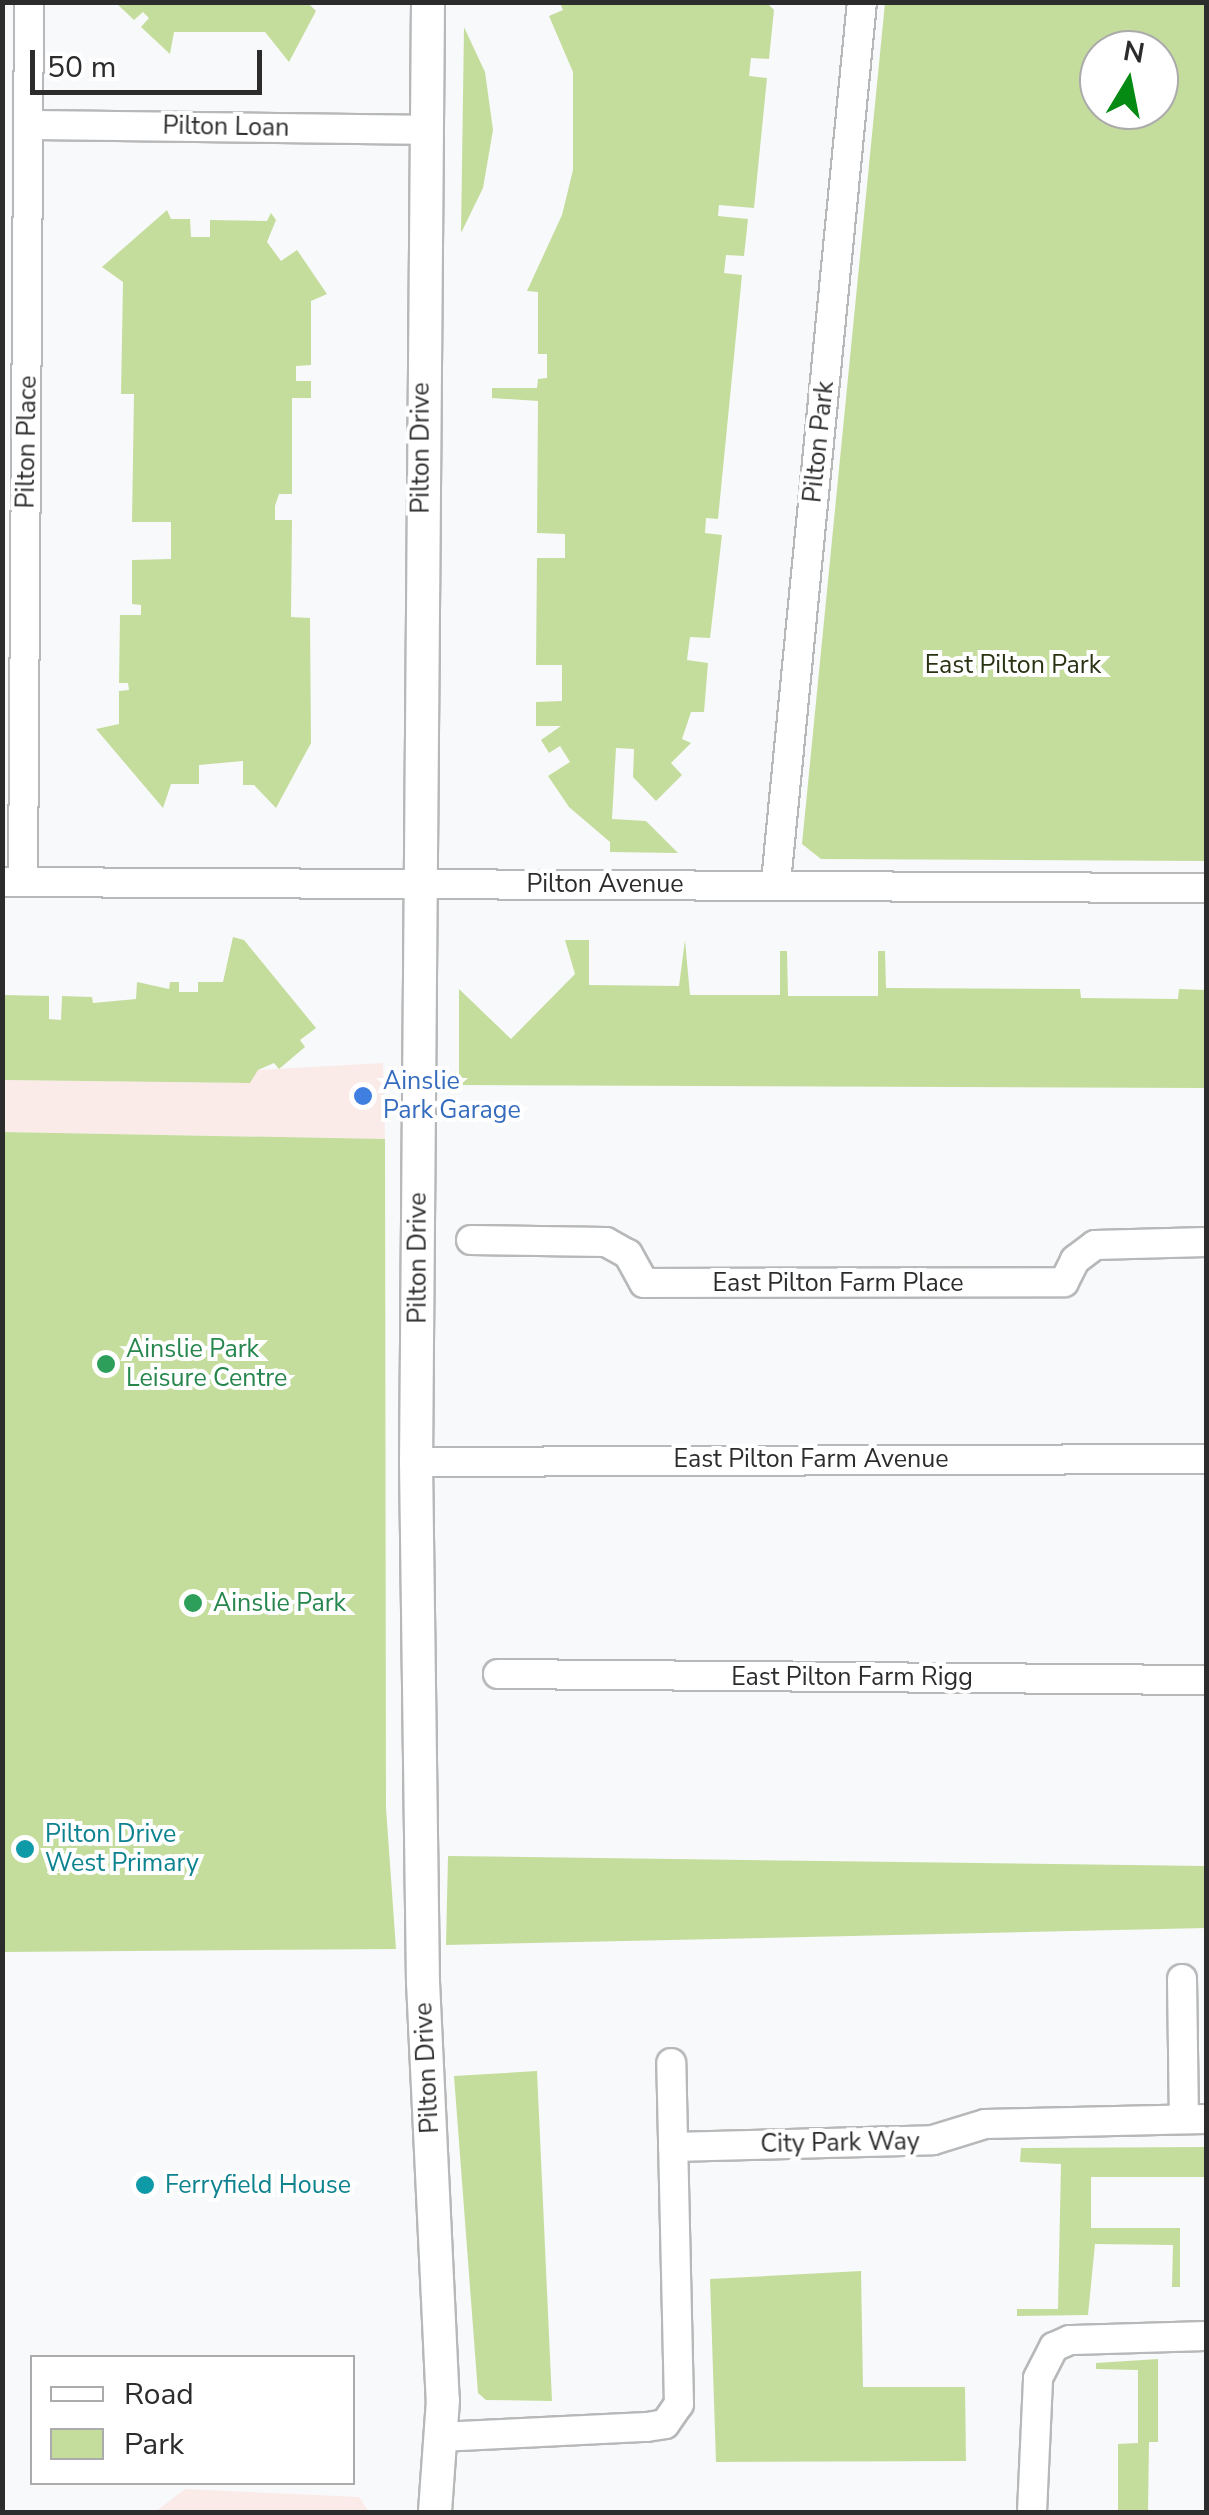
<!DOCTYPE html>
<html>
<head>
<meta charset="utf-8">
<style>
  body { margin:0 }
  #map { position:relative; width:1209px; height:2515px; overflow:hidden; background:#f8f9fb; font-family:"Nunito Sans",sans-serif }
  div>[style] { position:absolute }
  [style*='--x'] { left:calc(var(--x)*1px); top:calc(var(--y)*1px); width:calc(var(--w)*1px); rotate:calc(var(--a)*1deg) }
  .commercial>* { inset:0; background:#fbebe8 }
  .green>* { inset:0; background:#c5dd9c }
  .roads { filter:drop-shadow(2px 0 #b7b8b9) drop-shadow(-2px 0 #b7b8b9) drop-shadow(0 2px #b7b8b9) drop-shadow(0 -2px #b7b8b9) }
  .minor>* { height:28px; margin:-14px; padding:0 14px; transform-origin:14px; border-radius:14px; background:#fff }
  .tertiary>* { height:32px; margin:-16px; padding:0 16px; transform-origin:16px; border-radius:16px; background:#fff }
  .dots>* { width:28px; height:28px; translate:-50% -50%; box-sizing:border-box; border:5px solid #fff; border-radius:50% }
  span { translate:-50% -50%; white-space:nowrap; text-align:center; line-height:1.15; -webkit-text-stroke:8px #fff; paint-order:stroke }
  .street-label { font-size:25px; color:#2c2c2d }
  .park-label { font-size:25px; color:#293313 }
  .shop-label { font-size:25px; color:#366cbe }
  .left { translate:0 -50%; text-align:left }
  .leisure-label { font-size:25px; color:#27864d }
  .culture-label { font-size:25px; color:#0d838f }
  .frame { position:absolute; inset:0; border:5px solid #2c2c2d; pointer-events:none }
  .legend { position:absolute; left:30px; top:2355px; width:325px; height:130px; box-sizing:border-box; background:#fff; border:2px solid #ababab; margin:0; padding:12px 18px; list-style:none; font-size:30px; color:#2c2c2d }
  .legend li { display:flex; align-items:center; gap:20px; height:50px }
  .legend b { width:50px; border:2px solid #ababab }
  .north { position:absolute; left:1079px; top:30px; width:100px; height:100px; box-sizing:border-box; background:#fff; border:2px solid #ababab; border-radius:50%; rotate:10deg; font-size:28px; font-weight:700; line-height:40px; text-align:center; color:#2c2c2d }
  .north::after { content:''; display:block; margin:auto; width:35px; height:45px; background:#058a14; clip-path:polygon(50% 0,100% 100%,50% 72%,0 100%) }
  .scale { position:absolute; left:30px; top:50px; width:232px; height:45px; box-sizing:border-box; border:5px solid #2c2c2d; border-top:0; padding-left:12px; font-size:30px; line-height:35px; white-space:nowrap; color:#2c2c2d; -webkit-text-stroke:8px #fff; paint-order:stroke }
</style>
</head>
<body>
<div id="map">
  <div class="commercial">
    <i style="clip-path:polygon(383px 1063px,385px 1139px,3px 1132px,3px 1080px,250px 1083px,258px 1070px)"></i>
    <i style="clip-path:polygon(185px 2489px,359px 2497px,369px 2512px,155px 2512px)"></i>
  </div>
  <div class="green">
    <i style="clip-path:polygon(308px 3px,316px 11px,289px 62px,265px 32px,174px 32px,170px 54px,141px 27px,149px 18px,143px 12px,134px 20px,116px 3px)"></i>
    <i style="clip-path:polygon(560px 3px,766px 2px,774px 10px,769px 59px,751px 58px,749px 76px,767px 78px,754px 208px,719px 205px,718px 216px,748px 219px,744px 256px,726px 255px,724px 273px,742px 275px,718px 519px,706px 518px,705px 533px,722px 535px,710px 638px,690px 637px,687px 660px,708px 663px,704px 712px,691px 712px,682px 739px,691px 743px,671px 763px,682px 775px,656px 801px,633px 777px,634px 749px,616px 748px,612px 819px,646px 821px,678px 853px,610px 852px,610px 842px,569px 807px,548px 776px,570px 762px,560px 746px,549px 753px,541px 740px,561px 726px,536px 726px,536px 702px,562px 701px,562px 665px,536px 665px,537px 558px,565px 558px,565px 534px,537px 533px,538px 401px,492px 398px,492px 388px,537px 388px,538px 379px,547px 378px,547px 354px,538px 354px,538px 292px,527px 291px,562px 215px,573px 170px,573px 72px,549px 16px,563px 10px)"></i>
    <i style="clip-path:polygon(evenodd,885px 3px,1206px 3px,1206px 861px,821px 859px,802px 844px,885px 3px,1099px 50px,1159px 50px,1159px 110px,1099px 110px,1099px 50px)"></i>
    <i style="clip-path:polygon(464px 27px,485px 72px,493px 130px,483px 188px,461px 233px)"></i>
    <i style="clip-path:polygon(167px 210px,171px 219px,190px 219px,191px 237px,210px 237px,210px 220px,267px 221px,271px 213px,276px 220px,267px 242px,281px 261px,297px 250px,327px 294px,311px 301px,311px 365px,296px 366px,296px 381px,311px 381px,311px 398px,292px 398px,292px 494px,279px 494px,275px 506px,275px 520px,292px 520px,291px 617px,310px 618px,311px 743px,276px 808px,254px 785px,243px 785px,243px 761px,199px 765px,199px 784px,171px 784px,163px 808px,96px 729px,119px 724px,119px 691px,129px 690px,128px 683px,119px 683px,120px 615px,141px 615px,141px 605px,132px 604px,132px 560px,171px 559px,171px 522px,132px 522px,134px 394px,121px 394px,123px 282px,102px 267px)"></i>
    <i style="clip-path:polygon(233px 937px,244px 940px,316px 1028px,300px 1040px,305px 1047px,279px 1069px,274px 1063px,258px 1070px,250px 1083px,3px 1080px,4px 995px,49px 996px,49px 1019px,61px 1020px,62px 996px,92px 997px,93px 1003px,136px 999px,137px 982px,169px 989px,170px 982px,179px 982px,179px 992px,198px 992px,198px 982px,223px 982px)"></i>
    <i style="clip-path:polygon(565px 940px,589px 940px,589px 985px,679px 986px,685px 940px,690px 995px,780px 995px,780px 951px,787px 951px,788px 996px,878px 996px,878px 951px,885px 951px,886px 988px,1080px 989px,1081px 998px,1178px 999px,1179px 989px,1206px 990px,1206px 1088px,459px 1085px,459px 989px,511px 1039px,575px 974px)"></i>
    <i style="clip-path:polygon(3px 1132px,385px 1139px,386px 1808px,396px 1949px,3px 1952px)"></i>
    <i style="clip-path:polygon(448px 1856px,1206px 1866px,1206px 1928px,446px 1945px)"></i>
    <i style="clip-path:polygon(537px 2071px,552px 2401px,486px 2400px,478px 2393px,454px 2076px)"></i>
    <i style="clip-path:polygon(1206px 2147px,1206px 2177px,1091px 2177px,1091px 2228px,1180px 2228px,1180px 2287px,1172px 2287px,1173px 2245px,1095px 2244px,1088px 2315px,1017px 2316px,1017px 2309px,1058px 2309px,1061px 2164px,1020px 2162px,1021px 2148px)"></i>
    <i style="clip-path:polygon(861px 2271px,863px 2387px,965px 2387px,966px 2461px,716px 2462px,710px 2279px)"></i>
    <i style="clip-path:polygon(1158px 2359px,1158px 2442px,1149px 2442px,1148px 2512px,1118px 2512px,1118px 2444px,1138px 2443px,1138px 2370px,1096px 2369px,1096px 2363px)"></i>
  </div>
  <div class="roads">
    <div class="minor">
      <i style="--x:29;--y:125;--w:395;--a:0.7"></i>
      <i style="--x:2;--y:882;--w:1204;--a:0.29"></i>
      <i style="--x:23;--y:882;--w:880;--a:-89.61"></i>
      <i style="--x:776;--y:882;--w:884;--a:-84.42"></i>
      <i style="--x:471;--y:1240;--w:135;--a:0.8"></i>
      <i style="--x:606;--y:1242;--w:25;--a:29"></i>
      <i style="--x:628;--y:1254;--w:33;--a:61"></i>
      <i style="--x:644;--y:1283;--w:420;--a:-0.1"></i>
      <i style="--x:1064;--y:1282;--w:25;--a:-63"></i>
      <i style="--x:1075;--y:1260;--w:25;--a:-37"></i>
      <i style="--x:1095;--y:1245;--w:111;--a:-1.5"></i>
      <i style="--x:416;--y:1462;--w:790;--a:-0.22"></i>
      <i style="--x:498;--y:1674;--w:708;--a:0.49"></i>
      <i style="--x:1182;--y:1979;--w:140;--a:89.2"></i>
      <i style="--x:673;--y:2147;--w:260;--a:-1.5"></i>
      <i style="--x:933;--y:2140;--w:54;--a:-17.1"></i>
      <i style="--x:985;--y:2124;--w:221;--a:-1.3"></i>
      <i style="--x:440;--y:2437;--w:207;--a:-2.8"></i>
      <i style="--x:647;--y:2427;--w:18;--a:-9"></i>
      <i style="--x:665;--y:2424;--w:24;--a:-55"></i>
      <i style="--x:679;--y:2404;--w:341;--a:-91.3"></i>
      <i style="--x:1032;--y:2512;--w:134;--a:-87.4"></i>
      <i style="--x:1038;--y:2378;--w:35;--a:-63"></i>
      <i style="--x:1054;--y:2347;--w:17;--a:-24"></i>
      <i style="--x:1070;--y:2340;--w:136;--a:-1.7"></i>
    </div>
    <div class="tertiary">
      <i style="--x:428;--y:2;--w:1460;--a:90.47"></i>
      <i style="--x:416;--y:1462;--w:520;--a:89.23"></i>
      <i style="--x:423;--y:1982;--w:418;--a:87.3"></i>
      <i style="--x:443;--y:2400;--w:112;--a:94.1"></i>
    </div>
  </div>
  <div class="dots">
    <i style="left:363px;top:1096px;background:#3f7fe0"></i>
    <i style="left:106px;top:1364px;background:#2e9e5b"></i>
    <i style="left:193px;top:1603px;background:#2e9e5b"></i>
    <i style="left:25px;top:1849px;background:#0f9aa8"></i>
    <i style="left:145px;top:2185px;background:#0f9aa8"></i>
  </div>
  <div class="street-label">
    <span style="left:226px;top:127px;rotate:1deg">Pilton Loan</span>
    <span style="left:27px;top:442px;rotate:-89deg">Pilton Place</span>
    <span style="left:819px;top:442px;rotate:-84deg">Pilton Park</span>
    <span style="left:421px;top:448px;rotate:-90deg">Pilton Drive</span>
    <span style="left:605px;top:884px">Pilton Avenue</span>
    <span style="left:418px;top:1258px;rotate:-90deg">Pilton Drive</span>
    <span style="left:838px;top:1283px">East Pilton Farm Place</span>
    <span style="left:811px;top:1459px">East Pilton Farm Avenue</span>
    <span style="left:852px;top:1677px">East Pilton Farm Rigg</span>
    <span style="left:427px;top:2068px;rotate:-93deg">Pilton Drive</span>
    <span style="left:840px;top:2143px;rotate:-1deg">City Park Way</span>
  </div>
  <div class="park-label">
    <span style="left:1013px;top:665px">East Pilton Park</span>
  </div>
  <div class="shop-label">
    <span class="left" style="left:383px;top:1096px">Ainslie<br>Park Garage</span>
  </div>
  <div class="leisure-label">
    <span class="left" style="left:126px;top:1364px">Ainslie Park<br>Leisure Centre</span>
    <span class="left" style="left:213px;top:1603px">Ainslie Park</span>
  </div>
  <div class="culture-label">
    <span class="left" style="left:45px;top:1849px">Pilton Drive<br>West Primary</span>
    <span class="left" style="left:165px;top:2185px">Ferryfield House</span>
  </div>
  <div class="frame"></div>
  <ul class="legend">
  <li><b style="height:12px;background:#fff"></b>Road</li>
  <li><b style="height:28px;background:#c5dd9c"></b>Park</li>
  </ul>
  <div class="north">N</div>
  <div class="scale">50 m</div>
</div>
</body>
</html>
